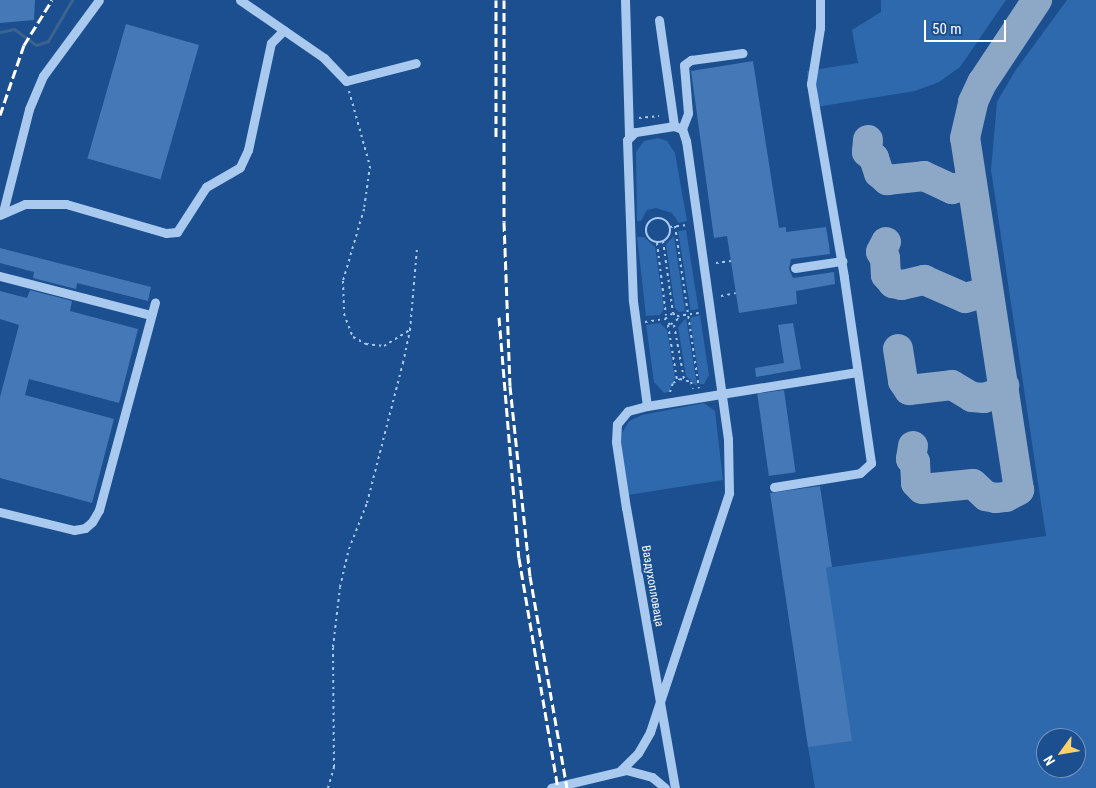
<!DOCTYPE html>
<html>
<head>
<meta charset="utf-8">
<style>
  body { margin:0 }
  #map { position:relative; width:1096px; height:788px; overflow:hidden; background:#1b4f8f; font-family:"Roboto Condensed",sans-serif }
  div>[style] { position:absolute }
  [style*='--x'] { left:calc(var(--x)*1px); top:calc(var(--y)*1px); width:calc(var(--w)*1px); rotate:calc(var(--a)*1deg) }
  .green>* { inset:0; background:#2e69ad; transform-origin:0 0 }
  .stream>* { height:3px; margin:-1.5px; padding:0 1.5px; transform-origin:1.5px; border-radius:1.5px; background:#3c6290 }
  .taxiway>* { height:30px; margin:-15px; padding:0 15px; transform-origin:15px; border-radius:15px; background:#8da7c7 }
  .building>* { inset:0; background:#4478b7; transform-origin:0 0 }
  .path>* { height:2px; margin-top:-1px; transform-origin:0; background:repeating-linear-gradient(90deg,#a9c9ee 0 2.5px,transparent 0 6.5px) }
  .path>.ring { margin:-1px; padding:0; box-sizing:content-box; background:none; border:2px solid #a9c9ee; border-radius:50% }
  .minor>* { height:9px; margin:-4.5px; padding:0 4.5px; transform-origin:4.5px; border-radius:4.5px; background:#a9c9ee }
  .rail>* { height:3px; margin-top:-1.5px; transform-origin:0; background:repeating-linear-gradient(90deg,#fff 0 9px,transparent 0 13px) }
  span { translate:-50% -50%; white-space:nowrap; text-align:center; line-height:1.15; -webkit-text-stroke:4.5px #1b4f8f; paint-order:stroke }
  .street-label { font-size:12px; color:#fff }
  .north { position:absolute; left:1036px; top:728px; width:50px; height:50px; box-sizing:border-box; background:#1b4f8f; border:1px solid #7695bc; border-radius:50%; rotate:238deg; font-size:14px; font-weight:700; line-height:20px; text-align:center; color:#fff }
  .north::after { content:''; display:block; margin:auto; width:18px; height:22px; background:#ffd166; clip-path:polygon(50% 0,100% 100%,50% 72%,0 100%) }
  .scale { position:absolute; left:924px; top:20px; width:82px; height:22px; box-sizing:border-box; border:2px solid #fff; border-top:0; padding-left:6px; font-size:15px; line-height:18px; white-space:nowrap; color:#fff; -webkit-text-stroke:4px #1b4f8f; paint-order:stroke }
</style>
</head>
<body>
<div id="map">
  <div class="green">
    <i style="clip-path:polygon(881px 0,1006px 0,960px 67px,939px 82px,915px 91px,810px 108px,807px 71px,858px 63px,852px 30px,881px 12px)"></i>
    <i style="clip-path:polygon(evenodd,1067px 0,1096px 0,1096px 788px,815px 788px,808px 747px,826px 568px,1046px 536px,991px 170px,997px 102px,1015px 71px,1067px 0,1046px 738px,1076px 738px,1076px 768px,1046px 768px,1046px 738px)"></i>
    <i style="clip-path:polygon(658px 138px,667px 141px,675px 153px,687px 221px,679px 223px,672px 213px,656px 208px,647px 210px,641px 221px,637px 221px,636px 152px,644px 141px)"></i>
    <i style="left:686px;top:230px;width:80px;height:8px;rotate:81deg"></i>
    <i style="clip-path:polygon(674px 236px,685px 311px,679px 312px,675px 308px,666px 244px)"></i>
    <i style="clip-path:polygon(637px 237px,644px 237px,655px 247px,664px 309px,660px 315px,646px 316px)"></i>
    <i style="clip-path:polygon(700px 315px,709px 375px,704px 384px,700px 384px,690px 318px)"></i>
    <i style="clip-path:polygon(686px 318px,697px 385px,695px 385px,686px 376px,678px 327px)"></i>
    <i style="clip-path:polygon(660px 323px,667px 330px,675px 378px,669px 392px,664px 393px,654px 382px,646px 325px)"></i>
    <i style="clip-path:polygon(704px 403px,715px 411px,723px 480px,628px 495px,620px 447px,622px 433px,629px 421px,642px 415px)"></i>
  </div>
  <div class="stream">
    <i style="--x:0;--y:32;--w:14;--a:-12"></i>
    <i style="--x:14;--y:29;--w:27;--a:36"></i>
    <i style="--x:36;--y:45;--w:13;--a:-18"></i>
    <i style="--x:48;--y:41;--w:48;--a:-59.7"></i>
  </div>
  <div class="taxiway">
    <i style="--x:868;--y:140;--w:12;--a:95"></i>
    <i style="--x:867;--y:152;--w:9;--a:41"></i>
    <i style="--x:874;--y:158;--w:16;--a:72"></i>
    <i style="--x:879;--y:173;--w:11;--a:41"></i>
    <i style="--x:887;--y:180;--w:37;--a:-6"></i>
    <i style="--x:924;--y:176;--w:31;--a:25"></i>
    <i style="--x:952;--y:189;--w:18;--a:-13"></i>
    <i style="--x:886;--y:242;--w:11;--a:117"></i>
    <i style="--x:881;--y:252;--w:7;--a:56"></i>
    <i style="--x:885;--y:258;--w:17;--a:87"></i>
    <i style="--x:886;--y:275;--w:11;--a:49"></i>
    <i style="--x:893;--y:283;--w:9;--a:13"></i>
    <i style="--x:902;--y:285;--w:23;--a:-13"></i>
    <i style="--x:924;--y:280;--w:45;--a:23.7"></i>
    <i style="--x:965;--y:298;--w:24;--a:-15"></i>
    <i style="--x:898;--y:349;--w:32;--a:81"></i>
    <i style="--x:903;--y:381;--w:11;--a:56"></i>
    <i style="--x:909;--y:390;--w:43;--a:-6.6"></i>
    <i style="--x:952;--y:385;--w:23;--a:31"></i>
    <i style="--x:972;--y:397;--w:12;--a:5"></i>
    <i style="--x:984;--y:398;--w:16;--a:-18"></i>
    <i style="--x:999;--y:393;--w:9;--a:-54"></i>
    <i style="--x:913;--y:446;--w:13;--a:99"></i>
    <i style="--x:911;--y:459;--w:5;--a:37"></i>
    <i style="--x:915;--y:462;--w:21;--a:87"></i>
    <i style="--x:916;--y:483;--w:8;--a:45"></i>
    <i style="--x:922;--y:489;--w:51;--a:-5.6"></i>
    <i style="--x:973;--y:484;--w:18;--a:43"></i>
    <i style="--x:986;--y:496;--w:10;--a:11"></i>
    <i style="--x:996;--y:498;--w:10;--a:-6"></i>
    <i style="--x:1006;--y:497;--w:15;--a:-28"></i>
    <i style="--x:1019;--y:490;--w:356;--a:-98.7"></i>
    <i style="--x:965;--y:138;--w:37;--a:-77"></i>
    <i style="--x:973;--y:102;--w:21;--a:-65"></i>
    <i style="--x:982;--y:83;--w:100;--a:-56.5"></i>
  </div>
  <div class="building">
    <i style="clip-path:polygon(0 0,35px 0,34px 20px,0 23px)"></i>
    <i style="left:126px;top:24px;width:76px;height:140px;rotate:16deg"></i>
    <i style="clip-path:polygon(753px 61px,779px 228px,786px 227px,786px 232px,826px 227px,829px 245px,830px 254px,791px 259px,789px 269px,793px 278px,834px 272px,835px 284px,796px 291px,797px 304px,739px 313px,727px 236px,714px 238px,691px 71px)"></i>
    <i style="clip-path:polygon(0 248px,151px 287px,148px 301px,77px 283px,76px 289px,33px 278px,34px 272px,0 263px)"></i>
    <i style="clip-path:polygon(30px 290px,72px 301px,70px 311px,138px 329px,119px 403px,29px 379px,25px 395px,114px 419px,92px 503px,0 478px,0 397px,19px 325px,0 319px,0 291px,27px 298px)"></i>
    <i style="clip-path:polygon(793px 323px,801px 369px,756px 377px,755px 368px,784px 363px,778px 325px)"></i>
    <i style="left:784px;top:390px;width:83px;height:27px;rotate:82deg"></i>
    <i style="clip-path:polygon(820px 486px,832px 567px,826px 568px,852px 741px,808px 747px,770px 493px)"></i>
  </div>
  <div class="path">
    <i style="--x:349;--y:91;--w:78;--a:74.4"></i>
    <i style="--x:370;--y:166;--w:43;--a:97.9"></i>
    <i style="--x:364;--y:209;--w:75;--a:106.3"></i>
    <i style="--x:343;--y:281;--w:33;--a:88"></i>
    <i style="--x:344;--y:314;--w:25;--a:69"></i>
    <i style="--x:353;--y:337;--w:15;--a:28"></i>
    <i style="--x:366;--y:344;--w:18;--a:6"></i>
    <i style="--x:384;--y:346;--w:31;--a:-32"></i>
    <i style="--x:639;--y:118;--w:20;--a:-6"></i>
    <i class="ring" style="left:646px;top:218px;width:22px;height:22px"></i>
    <i style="--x:675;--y:226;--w:164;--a:81.6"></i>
    <i style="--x:670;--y:227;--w:17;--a:-7"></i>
    <i style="--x:663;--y:241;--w:73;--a:82.1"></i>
    <i style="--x:673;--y:313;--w:8;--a:50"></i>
    <i style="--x:678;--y:319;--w:10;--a:143"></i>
    <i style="--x:670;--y:325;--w:8;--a:-130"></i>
    <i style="--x:665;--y:319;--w:10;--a:-37"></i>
    <i style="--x:657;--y:243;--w:73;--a:82.9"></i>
    <i style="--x:716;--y:263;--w:15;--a:-8"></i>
    <i style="--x:721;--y:296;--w:15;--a:-11"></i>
    <i style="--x:677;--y:316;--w:22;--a:-8"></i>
    <i style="--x:645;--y:322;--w:20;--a:-9"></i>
    <i style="--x:668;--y:325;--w:56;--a:80.7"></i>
    <i style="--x:674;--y:325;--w:55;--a:79.5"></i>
    <i style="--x:670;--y:392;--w:9;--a:-72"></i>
    <i style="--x:673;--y:383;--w:8;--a:-30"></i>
    <i style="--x:680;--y:379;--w:11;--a:15"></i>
    <i style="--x:691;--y:382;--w:7;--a:74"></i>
    <i style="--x:328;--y:788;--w:22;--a:-74"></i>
    <i style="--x:334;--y:767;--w:120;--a:-90.5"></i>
    <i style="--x:333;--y:647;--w:60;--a:-83.3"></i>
    <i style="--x:340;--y:587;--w:39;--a:-77"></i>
    <i style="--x:349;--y:549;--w:49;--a:-68.6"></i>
    <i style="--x:367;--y:503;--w:145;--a:-75.6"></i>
    <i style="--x:403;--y:363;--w:34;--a:-78"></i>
    <i style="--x:410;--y:330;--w:81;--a:-85.1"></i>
  </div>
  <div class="minor">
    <i style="--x:240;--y:0;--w:102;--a:34.6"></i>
    <i style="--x:324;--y:58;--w:32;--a:46"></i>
    <i style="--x:346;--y:81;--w:72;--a:-14.4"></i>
    <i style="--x:625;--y:0;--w:136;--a:88.3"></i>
    <i style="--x:659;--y:20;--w:107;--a:81.9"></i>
    <i style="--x:682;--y:129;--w:17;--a:-69"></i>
    <i style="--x:688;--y:113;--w:48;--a:-94.8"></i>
    <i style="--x:684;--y:65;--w:9;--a:-36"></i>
    <i style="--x:691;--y:60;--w:52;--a:-7.7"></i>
    <i style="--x:3;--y:212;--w:106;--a:-75.8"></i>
    <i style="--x:29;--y:109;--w:36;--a:-67"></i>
    <i style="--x:43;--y:76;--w:94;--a:-53.6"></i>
    <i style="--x:0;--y:215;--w:27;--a:-24"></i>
    <i style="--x:25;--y:204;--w:41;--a:0"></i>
    <i style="--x:66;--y:204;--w:104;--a:16.2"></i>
    <i style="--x:166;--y:233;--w:11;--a:-5"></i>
    <i style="--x:177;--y:232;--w:54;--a:-57.2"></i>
    <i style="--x:206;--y:187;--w:39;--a:-30"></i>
    <i style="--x:240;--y:167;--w:19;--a:-65"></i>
    <i style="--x:248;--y:150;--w:109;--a:-77.9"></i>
    <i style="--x:271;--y:43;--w:18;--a:-45"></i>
    <i style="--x:795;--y:268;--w:48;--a:-8.5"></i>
    <i style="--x:0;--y:276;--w:156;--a:14.5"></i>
    <i style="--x:774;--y:487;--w:87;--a:-9.2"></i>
    <i style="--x:860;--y:473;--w:15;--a:-42"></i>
    <i style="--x:871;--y:463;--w:188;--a:-98.3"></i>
    <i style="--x:844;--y:277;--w:196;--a:-99.7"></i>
    <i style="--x:811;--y:84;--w:57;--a:-80.9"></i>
    <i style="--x:820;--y:28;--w:28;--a:-90"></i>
    <i style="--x:0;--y:512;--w:76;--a:13.7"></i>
    <i style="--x:74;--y:530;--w:11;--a:-10"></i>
    <i style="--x:85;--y:528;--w:9;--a:-41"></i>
    <i style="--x:92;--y:522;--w:14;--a:-60"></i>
    <i style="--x:99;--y:510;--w:215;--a:-74.9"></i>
    <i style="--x:620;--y:771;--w:25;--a:-45"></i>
    <i style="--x:638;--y:753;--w:24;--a:-60"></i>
    <i style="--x:650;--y:732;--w:252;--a:-71.7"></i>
    <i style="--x:729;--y:493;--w:54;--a:-91.1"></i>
    <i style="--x:728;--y:439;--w:301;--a:-98"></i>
    <i style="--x:686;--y:141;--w:13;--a:-108"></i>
    <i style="--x:682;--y:129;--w:9;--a:-159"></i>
    <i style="--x:674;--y:126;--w:39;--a:171"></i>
    <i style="--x:635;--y:132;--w:11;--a:135"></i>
    <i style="--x:627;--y:140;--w:161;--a:87.9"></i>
    <i style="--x:633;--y:301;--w:106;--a:82.4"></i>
    <i style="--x:551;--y:788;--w:77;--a:-13.5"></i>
    <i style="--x:626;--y:770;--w:27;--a:15"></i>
    <i style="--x:652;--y:777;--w:17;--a:40"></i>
    <i style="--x:675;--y:788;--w:284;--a:-99.9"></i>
    <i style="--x:626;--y:508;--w:67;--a:-98.6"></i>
    <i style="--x:616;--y:442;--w:18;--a:-87"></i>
    <i style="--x:617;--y:424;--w:17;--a:-50"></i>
    <i style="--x:628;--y:411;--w:20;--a:-15"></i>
    <i style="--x:647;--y:406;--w:213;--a:-9.2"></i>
  </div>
  <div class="rail">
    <i style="--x:504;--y:0;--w:222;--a:90"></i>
    <i style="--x:504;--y:222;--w:164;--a:87.9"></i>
    <i style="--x:510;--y:386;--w:191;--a:84"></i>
    <i style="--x:530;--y:576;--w:215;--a:80.1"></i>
    <i style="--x:0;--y:115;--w:74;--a:-71.1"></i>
    <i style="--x:24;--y:45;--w:53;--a:-58.1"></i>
    <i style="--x:496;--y:137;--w:137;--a:-90"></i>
    <i style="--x:499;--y:317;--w:242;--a:85.3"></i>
    <i style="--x:519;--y:558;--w:233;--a:80.4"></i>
  </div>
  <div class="street-label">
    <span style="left:652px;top:586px;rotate:80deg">Ваздухопловаца</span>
  </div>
  <div class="north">N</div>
  <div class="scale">50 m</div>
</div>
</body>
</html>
